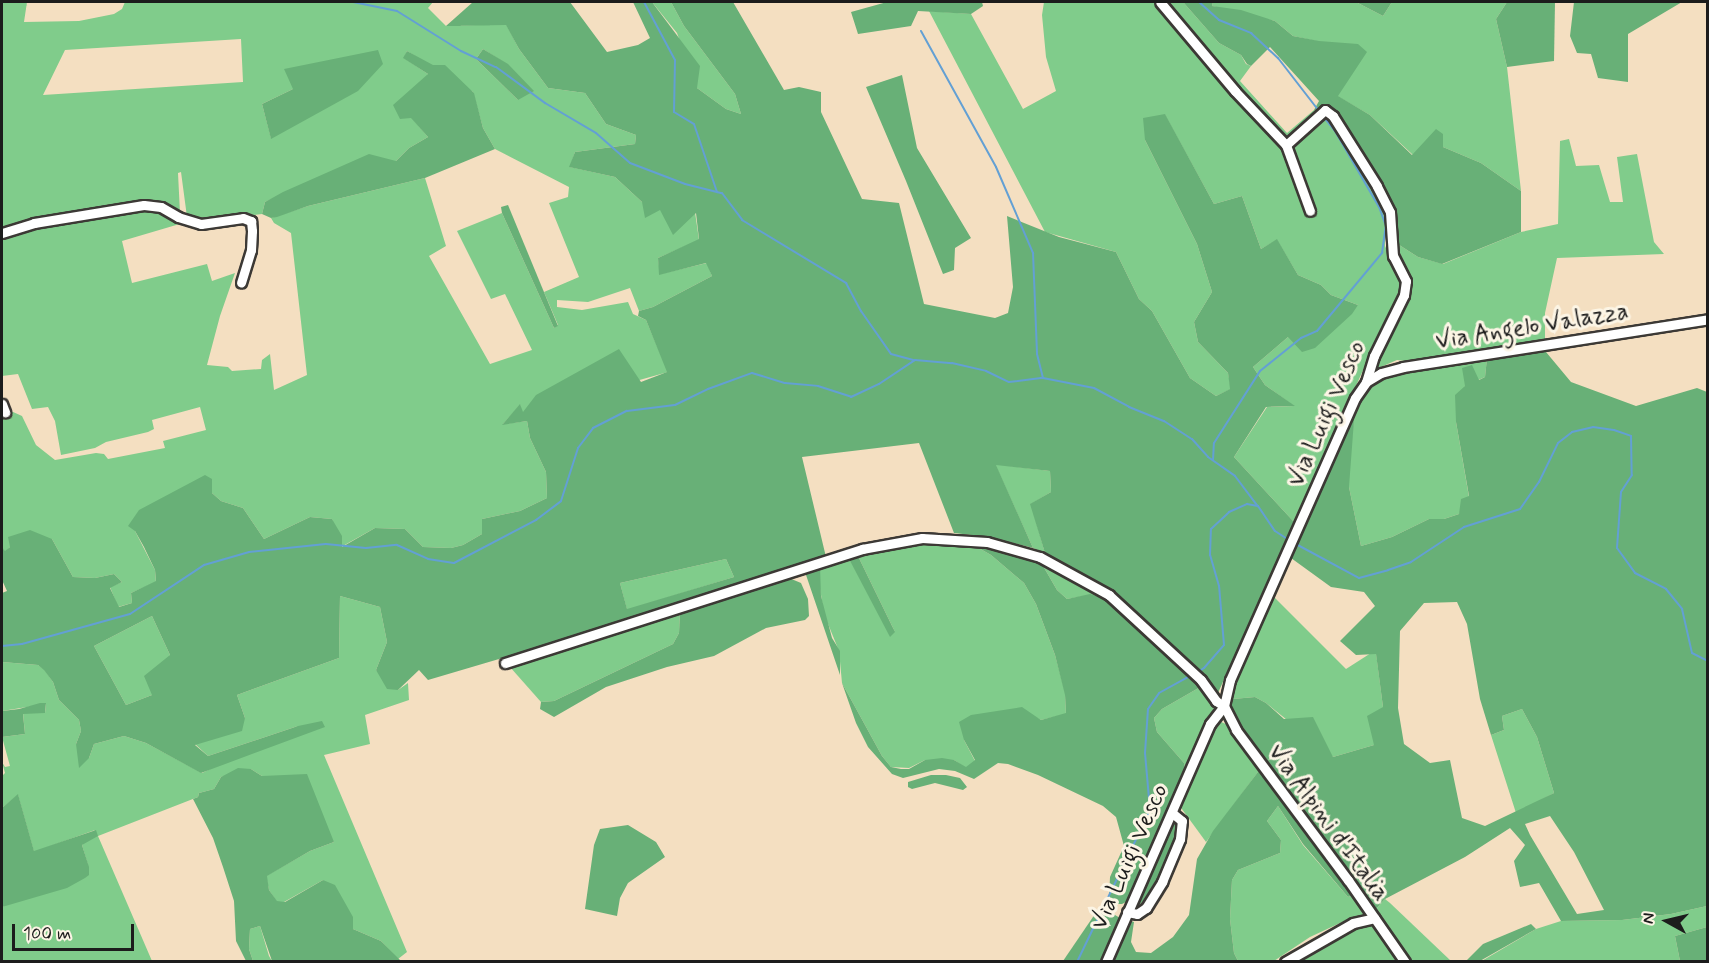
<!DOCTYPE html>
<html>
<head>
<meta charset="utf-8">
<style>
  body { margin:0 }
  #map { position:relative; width:1709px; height:963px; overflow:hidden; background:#f4dfc1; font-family:Mynerve,sans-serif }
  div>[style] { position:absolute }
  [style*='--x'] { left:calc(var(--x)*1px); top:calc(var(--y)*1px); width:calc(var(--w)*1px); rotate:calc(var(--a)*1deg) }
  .green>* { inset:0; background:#80cc8b }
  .forest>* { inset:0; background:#68b077 }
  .stream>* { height:2px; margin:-1px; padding:0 1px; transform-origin:1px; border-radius:1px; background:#63a0d4 }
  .roads { filter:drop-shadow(2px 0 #3c3935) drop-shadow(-2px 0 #3c3935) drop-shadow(0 2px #3c3935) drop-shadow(0 -2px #3c3935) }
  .minor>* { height:9px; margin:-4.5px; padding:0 4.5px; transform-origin:4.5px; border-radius:4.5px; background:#fff }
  span { translate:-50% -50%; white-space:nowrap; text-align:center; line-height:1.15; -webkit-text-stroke:6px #fcf5e5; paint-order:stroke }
  .street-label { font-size:24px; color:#1c1c1c }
  .frame { position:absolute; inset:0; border:3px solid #1c1c1c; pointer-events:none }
  .north { position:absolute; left:1637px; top:891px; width:60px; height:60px; -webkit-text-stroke:4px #fcf5e5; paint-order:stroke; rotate:278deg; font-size:16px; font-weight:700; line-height:24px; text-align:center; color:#1c1c1c }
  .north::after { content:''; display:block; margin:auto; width:21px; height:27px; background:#1c1c1c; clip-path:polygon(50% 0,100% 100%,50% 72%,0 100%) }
  .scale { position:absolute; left:12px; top:924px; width:122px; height:27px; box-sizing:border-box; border:3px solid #1c1c1c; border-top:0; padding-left:8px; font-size:18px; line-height:21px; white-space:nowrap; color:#1c1c1c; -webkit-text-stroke:4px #fcf5e5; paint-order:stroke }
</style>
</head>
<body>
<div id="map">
  <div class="green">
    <i style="clip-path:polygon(evenodd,2px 2px,27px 2px,24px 22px,79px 21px,114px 14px,122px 9px,125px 2px,433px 2px,428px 8px,446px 26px,506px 24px,519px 49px,548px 88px,585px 93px,606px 124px,636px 135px,635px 144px,575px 152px,570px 167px,615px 177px,642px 202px,659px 210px,695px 212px,699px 240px,658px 258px,660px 274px,707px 263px,712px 276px,653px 307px,639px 311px,630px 288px,588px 302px,557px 300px,557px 307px,582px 310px,628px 302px,633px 314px,646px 320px,668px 372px,522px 413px,520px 405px,503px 424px,527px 421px,530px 438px,546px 472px,547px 498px,520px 511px,482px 519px,482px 534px,463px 545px,451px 548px,423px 547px,405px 529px,375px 528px,341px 547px,332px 519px,310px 517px,264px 539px,243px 508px,221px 501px,212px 493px,212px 479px,135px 531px,155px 570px,156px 582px,131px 593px,132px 603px,118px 607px,110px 587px,122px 582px,114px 574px,95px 578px,73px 577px,52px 539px,10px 547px,5px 552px,2px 547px,2px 407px,22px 416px,36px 445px,55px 460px,96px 453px,104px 454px,108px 459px,165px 448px,163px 441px,206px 430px,200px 407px,152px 420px,154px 429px,148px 432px,106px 442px,95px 448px,61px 455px,55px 421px,48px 407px,32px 409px,18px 374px,2px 376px,2px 236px,35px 226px,144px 208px,160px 209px,183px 223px,122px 241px,132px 283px,207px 264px,212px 281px,235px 273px,220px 316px,207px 365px,228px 367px,232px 371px,261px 369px,262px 360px,270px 354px,274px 390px,307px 375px,291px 233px,274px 223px,271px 218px,308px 206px,425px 178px,446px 246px,429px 256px,490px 364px,532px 350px,505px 294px,491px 299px,457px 231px,502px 213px,554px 328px,558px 325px,544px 292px,579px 277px,549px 203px,568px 197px,569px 187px,495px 149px,483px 128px,473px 92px,407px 51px,404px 58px,428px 74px,411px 117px,428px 137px,409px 148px,396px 161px,315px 179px,265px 202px,262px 214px,201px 221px,187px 217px,181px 172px,178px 173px,180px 213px,134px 203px,114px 205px,33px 219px,2px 230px,2px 2px,241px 39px,243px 82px,43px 95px,65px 50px,241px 39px,2px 2px,483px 49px,508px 65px,518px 100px,476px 59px,483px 49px,2px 2px,293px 89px,271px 138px,262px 104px,293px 89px)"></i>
    <i style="clip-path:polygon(652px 2px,671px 2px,684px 26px,735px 94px,741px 114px,726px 109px,697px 88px,677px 33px)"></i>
    <i style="clip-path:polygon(1044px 2px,1183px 2px,1219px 43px,1241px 55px,1246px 64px,1251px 66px,1240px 81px,1287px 133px,1314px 110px,1327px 112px,1379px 200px,1386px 216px,1385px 246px,1402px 282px,1400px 289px,1294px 522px,1234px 457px,1267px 407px,1294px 406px,1265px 385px,1253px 367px,1288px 337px,1358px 305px,1331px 295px,1321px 285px,1298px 275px,1277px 240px,1261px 249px,1242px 196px,1214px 204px,1165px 115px,1145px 140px,1197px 244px,1212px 292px,1194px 322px,1198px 342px,1228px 373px,1231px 389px,1216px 396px,1190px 378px,1152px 311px,1139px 299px,1116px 252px,1045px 232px,929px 11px,971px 14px,1023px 109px,1056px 91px,1046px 57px,1042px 15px)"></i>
    <i style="clip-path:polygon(1213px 2px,1356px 2px,1383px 16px,1392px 2px,1507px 2px,1496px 19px,1507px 67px,1521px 191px,1481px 163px,1443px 147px,1413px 155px,1370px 115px,1337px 96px,1366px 52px,1293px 36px,1275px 21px,1212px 6px)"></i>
    <i style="clip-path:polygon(1569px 139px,1576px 166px,1599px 165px,1610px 202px,1623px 202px,1617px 157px,1637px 154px,1654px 242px,1664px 254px,1557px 258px,1545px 313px,1545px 339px,1406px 361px,1397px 360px,1374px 370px,1394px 322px,1408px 301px,1409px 283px,1393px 241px,1418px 257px,1443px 264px,1521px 232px,1558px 224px,1560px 141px)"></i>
    <i style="clip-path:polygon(1487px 358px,1485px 377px,1465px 386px,1456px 422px,1469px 497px,1459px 514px,1444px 519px,1429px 519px,1392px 537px,1361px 546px,1349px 487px,1349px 466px,1355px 407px,1365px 391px,1378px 379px,1404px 370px)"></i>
    <i style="clip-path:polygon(995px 464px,1050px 471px,1051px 492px,1031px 504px,1045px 553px,1033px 548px)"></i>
    <i style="clip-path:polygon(924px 540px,977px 547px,991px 555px,1024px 583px,1036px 604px,1055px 655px,1065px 692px,1066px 714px,1041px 720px,1033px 716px,964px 740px,975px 761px,966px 768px,954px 760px,925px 760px,909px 768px,891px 767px,882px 756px,842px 683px,839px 651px,824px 614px,819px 582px,820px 565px,848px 557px,895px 632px,857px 554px)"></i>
    <i style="clip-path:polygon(726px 559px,734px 577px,627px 610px,620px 583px)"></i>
    <i style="clip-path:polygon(1039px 559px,1109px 600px,1090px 595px,1067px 599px,1057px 590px)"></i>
    <i style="clip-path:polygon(1272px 595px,1346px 669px,1371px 653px,1376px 653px,1383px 707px,1374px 745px,1333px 757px,1266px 703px,1255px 697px,1233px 699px,1234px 685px)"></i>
    <i style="clip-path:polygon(340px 596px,380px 607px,387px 642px,376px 670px,398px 690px,408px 683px,409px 700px,365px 715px,370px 744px,324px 755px,407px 952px,398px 959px,381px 941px,353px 929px,323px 880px,284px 902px,277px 902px,269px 890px,266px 876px,310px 851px,334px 842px,280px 776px,262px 776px,251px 769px,221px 777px,214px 789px,199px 793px,198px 797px,98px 836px,152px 961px,2px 961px,2px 907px,88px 865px,82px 845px,95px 830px,34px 852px,18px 795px,2px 808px,2px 776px,5px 773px,2px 762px,5px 767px,10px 766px,2px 737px,25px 734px,23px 713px,45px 713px,46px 704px,2px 711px,2px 662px,38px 665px,44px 669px,53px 682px,59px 700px,79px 720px,81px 731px,76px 744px,89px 758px,94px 744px,124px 736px,146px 743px,202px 773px,298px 726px,208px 756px,195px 744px,245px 718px,237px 695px,339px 658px)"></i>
    <i style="clip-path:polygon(680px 611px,679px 633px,673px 644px,554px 701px,541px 702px,510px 667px)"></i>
    <i style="clip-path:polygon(152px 616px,170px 655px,152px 695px,126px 705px,94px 646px)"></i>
    <i style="clip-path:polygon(1202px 686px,1215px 706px,1185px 772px,1184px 763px,1157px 732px,1154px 718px,1162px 709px)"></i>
    <i style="clip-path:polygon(1522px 709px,1537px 737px,1554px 793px,1516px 813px,1491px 735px,1504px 730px,1502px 716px)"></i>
    <i style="clip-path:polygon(1221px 722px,1226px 724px,1261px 768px,1206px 842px,1179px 805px,1212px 729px)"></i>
    <i style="clip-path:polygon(1278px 806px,1303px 845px,1348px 897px,1353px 894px,1367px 914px,1353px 917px,1310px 937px,1274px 961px,1238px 961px,1234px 953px,1230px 919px,1232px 880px,1238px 870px,1280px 853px,1281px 840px,1267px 821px)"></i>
    <i style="clip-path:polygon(1385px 899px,1390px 903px,1451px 961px,1408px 961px,1375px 910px)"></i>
    <i style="clip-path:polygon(1707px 906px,1707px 927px,1675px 936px,1680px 961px,1480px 962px,1536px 929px,1561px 921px,1622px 920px,1671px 914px)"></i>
    <i style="clip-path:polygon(1373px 923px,1399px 961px,1293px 962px,1343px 933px)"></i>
    <i style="clip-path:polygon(260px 926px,269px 956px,272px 961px,253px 961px,249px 949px,250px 929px)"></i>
  </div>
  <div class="forest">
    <i style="clip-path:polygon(evenodd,473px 2px,570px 2px,607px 52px,638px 45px,650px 38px,633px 2px,652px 2px,700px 66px,697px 88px,726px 109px,741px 114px,735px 94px,684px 26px,671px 2px,733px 2px,784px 90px,799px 87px,821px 92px,821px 112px,862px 199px,899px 203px,924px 304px,995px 318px,1008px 313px,1013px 287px,1007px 216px,1059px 237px,1116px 252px,1139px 299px,1152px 311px,1190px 378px,1216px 396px,1230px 389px,1228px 373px,1198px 342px,1194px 322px,1212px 292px,1197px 244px,1145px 140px,1143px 118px,1165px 114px,1214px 204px,1242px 196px,1261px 249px,1277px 239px,1298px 275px,1321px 285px,1331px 295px,1358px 305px,1352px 314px,1315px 348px,1302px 352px,1288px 337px,1253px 367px,1265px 385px,1295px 406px,1266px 407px,1234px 457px,1294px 522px,1218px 693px,1194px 664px,1115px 594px,1045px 553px,1030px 504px,1051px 492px,1050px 471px,996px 465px,1033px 548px,989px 537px,954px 533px,919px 443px,802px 457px,826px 557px,630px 620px,428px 680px,419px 670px,398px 690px,387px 689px,376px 670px,387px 642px,380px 607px,340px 596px,339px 658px,237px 695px,245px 718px,242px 731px,195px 745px,208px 756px,298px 726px,322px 721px,325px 727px,201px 773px,146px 743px,124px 736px,94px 744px,89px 758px,79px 768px,76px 744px,81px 731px,79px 720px,59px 700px,53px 682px,44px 670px,38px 665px,2px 662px,2px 593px,7px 591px,2px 580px,2px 547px,5px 551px,10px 547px,8px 537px,30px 530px,52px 539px,73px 577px,95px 578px,114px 574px,122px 582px,110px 588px,119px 607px,132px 603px,131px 593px,156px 581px,155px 570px,144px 547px,135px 531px,128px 526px,139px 510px,205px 475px,212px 479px,212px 493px,221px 501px,243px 508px,264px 539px,310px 517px,332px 519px,342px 536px,342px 547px,375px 528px,405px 529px,423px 547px,451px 548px,463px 545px,482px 534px,482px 519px,520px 511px,547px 498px,546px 472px,530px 438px,527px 421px,502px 425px,520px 404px,523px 412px,536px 395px,619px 349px,641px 382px,667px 372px,646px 320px,638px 316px,639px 311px,653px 307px,712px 276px,706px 263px,659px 275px,658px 258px,699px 239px,696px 213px,673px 235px,660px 210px,645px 218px,642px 202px,615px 177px,569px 167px,575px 152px,635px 144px,636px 135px,606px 124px,585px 93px,548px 88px,519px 49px,506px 25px,446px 26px,473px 2px,726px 559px,734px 577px,627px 609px,620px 583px,726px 559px,473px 2px,152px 616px,170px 655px,144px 676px,152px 695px,126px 705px,94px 646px,152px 616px)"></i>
    <i style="clip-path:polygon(887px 2px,982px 2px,983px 6px,971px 14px,918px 11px,911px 26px,858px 34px,851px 12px)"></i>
    <i style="clip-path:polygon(1183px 2px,1213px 2px,1212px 6px,1241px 10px,1275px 21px,1293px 36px,1319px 41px,1358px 44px,1367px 52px,1338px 96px,1370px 115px,1412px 155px,1436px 129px,1443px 134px,1443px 147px,1481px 163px,1521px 191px,1521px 232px,1442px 264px,1418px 257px,1393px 241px,1392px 208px,1327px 112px,1314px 110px,1319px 101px,1270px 47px,1251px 66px,1247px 64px,1241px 55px,1219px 43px)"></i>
    <i style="clip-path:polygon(1356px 2px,1392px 2px,1383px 16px)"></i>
    <i style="clip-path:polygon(1507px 2px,1555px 2px,1554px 61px,1507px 67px,1496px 19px)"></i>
    <i style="clip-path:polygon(1574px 2px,1682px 2px,1628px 34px,1628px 82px,1598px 78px,1591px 54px,1577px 53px,1570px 36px)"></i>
    <i style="clip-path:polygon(483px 49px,508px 64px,534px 91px,518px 100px,476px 59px)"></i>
    <i style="clip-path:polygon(378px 50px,383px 64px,358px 91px,271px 139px,262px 104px,293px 89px,284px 69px)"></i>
    <i style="clip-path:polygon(407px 51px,433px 65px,445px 65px,474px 93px,483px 128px,495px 149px,425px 178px,308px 206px,277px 217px,271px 218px,262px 214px,265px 202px,283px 192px,369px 154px,396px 161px,409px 148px,428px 137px,411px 118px,400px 119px,393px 105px,428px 74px,403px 58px)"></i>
    <i style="clip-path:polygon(902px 75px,917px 148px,971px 238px,955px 248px,954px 270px,943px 274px,906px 181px,866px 87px)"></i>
    <i style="clip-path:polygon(508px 205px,558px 326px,554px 328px,502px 213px,501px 207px)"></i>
    <i style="clip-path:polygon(evenodd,1545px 347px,1546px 352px,1571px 382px,1636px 406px,1697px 388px,1707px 392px,1707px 906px,1671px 914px,1622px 920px,1561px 921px,1539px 883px,1520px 887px,1514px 861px,1525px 845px,1510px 828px,1465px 857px,1385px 899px,1375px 910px,1237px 726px,1229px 712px,1233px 699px,1255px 697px,1266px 703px,1284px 719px,1313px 717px,1333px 757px,1374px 745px,1367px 716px,1383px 707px,1376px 654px,1356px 655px,1340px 641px,1375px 606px,1364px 592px,1331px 587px,1291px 558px,1355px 407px,1349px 487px,1361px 546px,1392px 537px,1429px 519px,1444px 519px,1459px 514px,1461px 499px,1469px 496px,1456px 422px,1455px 395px,1465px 386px,1462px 368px,1472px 365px,1479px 380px,1485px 377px,1487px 358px,1545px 347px,1457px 602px,1467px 624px,1480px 699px,1491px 735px,1504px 730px,1502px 716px,1522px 709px,1537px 737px,1554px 793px,1485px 826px,1462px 818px,1450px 760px,1430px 763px,1404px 744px,1398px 708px,1400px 631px,1424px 603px,1457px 602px,1545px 347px,1550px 816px,1574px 852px,1604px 910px,1577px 914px,1530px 835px,1525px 824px,1550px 816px)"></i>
    <i style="clip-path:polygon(924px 540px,983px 544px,1039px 559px,1057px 590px,1067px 599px,1090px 594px,1109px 600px,1202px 686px,1162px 709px,1154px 718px,1157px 732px,1184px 763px,1185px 772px,1130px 900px,1122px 904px,1113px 904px,1109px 898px,1110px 877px,1124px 846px,1116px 817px,1103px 806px,1038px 775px,1008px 764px,998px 763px,974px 779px,955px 771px,939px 769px,903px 778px,892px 774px,868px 747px,856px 723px,842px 683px,882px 756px,891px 767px,901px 769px,909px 769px,925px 760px,942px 758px,954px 760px,966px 767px,975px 760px,964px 740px,959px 722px,971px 715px,1022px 707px,1041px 720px,1066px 713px,1065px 695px,1055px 655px,1036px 604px,1024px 583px,991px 555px,977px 547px)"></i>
    <i style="clip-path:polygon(857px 554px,895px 632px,890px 637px,848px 557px)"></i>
    <i style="clip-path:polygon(820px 565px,821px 596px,832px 638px,840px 651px,840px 675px,805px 572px)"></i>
    <i style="clip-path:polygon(789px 578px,801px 583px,808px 599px,809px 616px,805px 620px,766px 628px,714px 656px,667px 667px,606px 687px,554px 717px,540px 709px,541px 702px,554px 701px,673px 644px,679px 633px,680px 611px)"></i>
    <i style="clip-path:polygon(40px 703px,46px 703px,45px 713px,23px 714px,25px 734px,2px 737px,2px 711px,19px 709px)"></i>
    <i style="clip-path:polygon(238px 768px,251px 769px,262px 776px,307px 774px,334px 842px,310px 851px,267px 876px,269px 890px,277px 901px,285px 902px,323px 880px,335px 885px,353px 917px,353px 929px,381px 941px,401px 961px,272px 961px,260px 926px,250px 929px,249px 949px,253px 961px,246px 961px,236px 941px,234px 901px,223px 867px,213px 838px,193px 799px,198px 797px,199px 793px,214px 789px,221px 777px)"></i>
    <i style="clip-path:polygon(1261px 768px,1353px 894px,1348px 897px,1303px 844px,1278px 806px,1267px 821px,1281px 840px,1280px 853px,1238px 870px,1232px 880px,1230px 919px,1234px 953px,1238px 961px,1109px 962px,1127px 920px,1134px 922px,1131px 942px,1136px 952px,1151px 953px,1173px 937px,1189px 915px,1197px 859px,1213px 831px)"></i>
    <i style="clip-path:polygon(931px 775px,946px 775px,960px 778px,967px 787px,963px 790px,935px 783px,912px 789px,908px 787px,908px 782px)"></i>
    <i style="clip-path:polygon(18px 794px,34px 851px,96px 830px,98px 836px,82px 845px,89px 867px,89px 875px,85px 878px,67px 888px,2px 907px,2px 808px)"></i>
    <i style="clip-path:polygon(1172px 818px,1178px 826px,1176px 839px,1162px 877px,1149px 896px,1139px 905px,1135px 903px)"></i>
    <i style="clip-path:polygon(628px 825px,656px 842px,665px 857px,628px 883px,620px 898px,617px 916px,585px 909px,594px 845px,600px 829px)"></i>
    <i style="clip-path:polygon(1105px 909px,1120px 918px,1101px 961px,1063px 961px,1095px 914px)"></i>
    <i style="clip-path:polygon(1531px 924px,1536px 929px,1480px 961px,1466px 961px,1483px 944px)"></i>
    <i style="clip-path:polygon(1707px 927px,1707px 961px,1680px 961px,1675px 936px)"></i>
  </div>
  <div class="stream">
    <i style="--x:353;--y:2;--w:45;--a:11.6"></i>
    <i style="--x:397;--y:11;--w:75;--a:32"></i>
    <i style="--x:461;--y:51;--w:38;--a:25"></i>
    <i style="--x:496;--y:67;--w:61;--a:36.3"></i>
    <i style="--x:545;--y:103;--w:59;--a:30.5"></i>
    <i style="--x:596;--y:133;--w:45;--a:41.4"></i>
    <i style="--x:630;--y:163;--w:59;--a:20.9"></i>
    <i style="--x:685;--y:184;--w:38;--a:14"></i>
    <i style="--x:722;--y:193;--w:34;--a:53"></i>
    <i style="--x:742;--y:220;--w:122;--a:31.2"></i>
    <i style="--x:846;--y:283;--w:32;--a:62"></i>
    <i style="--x:861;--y:311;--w:52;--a:55.1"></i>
    <i style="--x:891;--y:354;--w:24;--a:15"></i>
    <i style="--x:644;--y:2;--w:66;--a:61.9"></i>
    <i style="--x:675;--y:60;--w:52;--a:91.1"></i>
    <i style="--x:674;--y:112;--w:23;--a:31"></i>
    <i style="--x:694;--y:124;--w:72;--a:71.3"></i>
    <i style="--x:1199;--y:2;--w:27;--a:42"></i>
    <i style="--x:1219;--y:20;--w:35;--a:22"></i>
    <i style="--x:1251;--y:33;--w:37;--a:43"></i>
    <i style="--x:1278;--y:58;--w:67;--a:52.3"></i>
    <i style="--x:921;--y:31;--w:155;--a:61.1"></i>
    <i style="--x:996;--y:167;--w:94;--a:66.7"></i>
    <i style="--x:1033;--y:253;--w:101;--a:87.7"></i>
    <i style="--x:1037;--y:354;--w:25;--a:76"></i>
    <i style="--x:1213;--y:460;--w:17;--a:-87"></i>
    <i style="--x:1214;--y:443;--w:85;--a:-57.4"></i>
    <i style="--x:1260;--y:371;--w:53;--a:-38.8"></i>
    <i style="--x:1301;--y:338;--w:17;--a:-24"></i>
    <i style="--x:1317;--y:331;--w:102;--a:-50.2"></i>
    <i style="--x:1382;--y:253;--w:27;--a:-82"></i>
    <i style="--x:1386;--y:226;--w:20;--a:-110"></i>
    <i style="--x:1379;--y:207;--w:88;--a:-120.1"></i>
    <i style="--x:1335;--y:131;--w:21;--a:-129"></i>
    <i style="--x:1294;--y:543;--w:74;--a:28.3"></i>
    <i style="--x:1359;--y:578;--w:30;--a:-15"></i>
    <i style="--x:1388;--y:570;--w:24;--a:-19"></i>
    <i style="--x:1411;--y:562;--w:64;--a:-33.4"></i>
    <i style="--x:1464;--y:527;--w:59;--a:-17.8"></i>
    <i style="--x:1520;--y:509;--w:33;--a:-55"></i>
    <i style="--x:1539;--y:482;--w:43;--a:-64"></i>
    <i style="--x:1558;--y:443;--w:18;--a:-38"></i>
    <i style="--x:1572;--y:432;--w:22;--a:-13"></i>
    <i style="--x:1593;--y:427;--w:21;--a:8"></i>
    <i style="--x:1614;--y:430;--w:18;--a:19"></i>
    <i style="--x:1631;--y:436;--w:39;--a:89"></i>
    <i style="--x:1632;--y:475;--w:20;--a:123"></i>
    <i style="--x:1621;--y:492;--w:56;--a:94.1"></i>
    <i style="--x:1617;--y:548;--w:31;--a:54"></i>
    <i style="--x:1635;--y:573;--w:35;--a:27"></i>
    <i style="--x:1666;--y:589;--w:26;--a:51"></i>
    <i style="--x:1682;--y:609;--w:45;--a:77.2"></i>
    <i style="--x:1692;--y:653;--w:18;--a:27"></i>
    <i style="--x:2;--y:646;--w:20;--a:-6"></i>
    <i style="--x:22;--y:644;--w:112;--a:-15.5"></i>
    <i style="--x:130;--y:614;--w:89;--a:-33.5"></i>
    <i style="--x:204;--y:565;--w:47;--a:-16.1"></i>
    <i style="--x:249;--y:552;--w:77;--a:-5.9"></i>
    <i style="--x:326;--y:544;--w:40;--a:5.7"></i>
    <i style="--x:366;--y:548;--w:31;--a:-6"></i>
    <i style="--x:397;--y:545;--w:34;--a:24"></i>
    <i style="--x:428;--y:559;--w:26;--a:9"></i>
    <i style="--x:454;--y:563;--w:93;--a:-27.7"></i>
    <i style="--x:536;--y:520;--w:31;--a:-37"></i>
    <i style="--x:561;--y:501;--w:56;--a:-72.2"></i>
    <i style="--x:578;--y:448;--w:25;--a:-53"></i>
    <i style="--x:593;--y:428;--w:38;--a:-27"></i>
    <i style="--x:627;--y:411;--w:48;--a:-7.1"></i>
    <i style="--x:675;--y:405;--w:37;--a:-26"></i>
    <i style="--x:708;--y:389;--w:47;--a:-20"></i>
    <i style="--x:752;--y:373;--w:34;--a:17"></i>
    <i style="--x:785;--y:383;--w:33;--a:5"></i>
    <i style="--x:818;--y:386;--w:35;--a:18"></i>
    <i style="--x:851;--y:397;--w:31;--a:-25"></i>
    <i style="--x:879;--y:384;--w:43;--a:-33.7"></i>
    <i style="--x:915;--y:360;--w:37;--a:5"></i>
    <i style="--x:952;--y:363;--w:35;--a:13"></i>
    <i style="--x:986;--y:371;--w:25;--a:26"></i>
    <i style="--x:1009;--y:382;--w:34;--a:-7"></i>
    <i style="--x:1043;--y:378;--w:52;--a:11.1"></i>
    <i style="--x:1094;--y:388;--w:40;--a:28"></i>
    <i style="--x:1129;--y:407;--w:38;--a:22"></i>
    <i style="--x:1164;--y:421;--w:33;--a:33"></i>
    <i style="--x:1192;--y:439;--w:24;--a:48"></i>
    <i style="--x:1208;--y:457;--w:33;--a:35"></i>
    <i style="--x:1235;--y:476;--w:38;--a:53"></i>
    <i style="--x:1198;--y:672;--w:7;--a:-34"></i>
    <i style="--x:1204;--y:668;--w:30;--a:-49"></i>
    <i style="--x:1224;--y:645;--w:59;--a:-94.8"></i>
    <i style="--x:1219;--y:586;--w:32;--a:-106"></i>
    <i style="--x:1210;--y:555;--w:26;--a:-88"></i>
    <i style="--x:1211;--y:529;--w:25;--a:-43"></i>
    <i style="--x:1229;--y:512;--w:20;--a:-24"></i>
    <i style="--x:1247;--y:504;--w:11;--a:10"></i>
    <i style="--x:1258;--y:506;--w:30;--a:56"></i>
    <i style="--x:1275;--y:531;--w:17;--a:33"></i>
    <i style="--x:1077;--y:962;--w:169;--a:-64.3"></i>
    <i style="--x:1150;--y:810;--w:57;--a:-95"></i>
    <i style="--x:1145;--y:753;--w:44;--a:-86.1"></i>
    <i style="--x:1148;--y:709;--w:19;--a:-55"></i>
    <i style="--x:1159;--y:693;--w:35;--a:-29"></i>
  </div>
  <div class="roads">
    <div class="minor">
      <i style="--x:1286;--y:145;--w:70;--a:70"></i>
      <i style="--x:2;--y:233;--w:34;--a:-17"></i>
      <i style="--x:34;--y:223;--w:111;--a:-9.3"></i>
      <i style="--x:144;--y:205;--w:17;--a:7"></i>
      <i style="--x:161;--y:207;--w:20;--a:30"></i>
      <i style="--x:178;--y:217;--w:24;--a:17"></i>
      <i style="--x:201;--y:224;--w:42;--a:-8.1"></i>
      <i style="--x:243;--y:218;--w:9;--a:21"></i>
      <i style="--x:251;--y:221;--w:10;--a:84"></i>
      <i style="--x:252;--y:231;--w:19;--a:93"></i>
      <i style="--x:251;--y:250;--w:34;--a:107"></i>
      <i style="--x:1366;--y:382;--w:17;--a:-31"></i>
      <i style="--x:1381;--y:373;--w:23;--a:-15"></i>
      <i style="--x:1403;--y:367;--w:309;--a:-8.9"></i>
      <i style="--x:2;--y:404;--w:9;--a:69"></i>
      <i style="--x:505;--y:663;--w:375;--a:-17.7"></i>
      <i style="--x:862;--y:549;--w:61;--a:-10.4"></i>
      <i style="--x:922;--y:538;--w:65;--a:3.5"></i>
      <i style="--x:987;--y:542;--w:55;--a:15.8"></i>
      <i style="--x:1040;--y:557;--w:79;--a:28.8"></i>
      <i style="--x:1109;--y:595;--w:125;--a:42.7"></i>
      <i style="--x:1201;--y:680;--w:26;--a:54"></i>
      <i style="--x:1216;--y:701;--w:9;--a:32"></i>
      <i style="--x:1224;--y:706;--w:27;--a:63"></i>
      <i style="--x:1236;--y:730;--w:187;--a:53.3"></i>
      <i style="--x:1348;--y:880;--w:100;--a:55.2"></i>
      <i style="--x:1127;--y:912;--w:10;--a:11"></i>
      <i style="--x:1137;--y:914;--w:11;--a:-34"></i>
      <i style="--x:1146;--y:908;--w:31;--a:-58"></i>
      <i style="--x:1162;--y:882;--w:47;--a:-67.3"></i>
      <i style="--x:1180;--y:839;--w:18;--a:-84"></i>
      <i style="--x:1182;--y:821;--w:13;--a:-141"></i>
      <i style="--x:1106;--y:962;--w:260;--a:-66.4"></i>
      <i style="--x:1210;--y:724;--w:23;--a:-52"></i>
      <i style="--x:1224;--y:706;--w:27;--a:-77"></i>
      <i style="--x:1230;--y:680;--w:308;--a:-66.1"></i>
      <i style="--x:1355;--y:398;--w:19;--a:-55"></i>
      <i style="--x:1366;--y:382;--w:27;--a:-73"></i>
      <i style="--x:1374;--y:356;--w:68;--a:-63.8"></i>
      <i style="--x:1404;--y:295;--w:14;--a:-82"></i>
      <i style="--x:1406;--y:281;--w:28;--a:-117"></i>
      <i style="--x:1393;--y:256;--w:44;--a:-93.9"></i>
      <i style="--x:1390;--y:212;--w:29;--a:-117"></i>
      <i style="--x:1377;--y:186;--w:83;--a:-122.2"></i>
      <i style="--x:1333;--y:116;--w:10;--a:-143"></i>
      <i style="--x:1325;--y:110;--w:52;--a:138.1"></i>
      <i style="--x:1286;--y:145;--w:74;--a:-133.4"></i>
      <i style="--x:1235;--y:91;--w:116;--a:-130.1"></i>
      <i style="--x:1285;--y:962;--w:78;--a:-29.8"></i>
      <i style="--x:1353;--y:923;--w:22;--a:-13"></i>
    </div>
  </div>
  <div class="street-label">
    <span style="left:1532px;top:327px;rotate:-9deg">Via Angelo Valazza</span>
    <span style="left:1327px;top:414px;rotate:-66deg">Via Luigi Vesco</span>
    <span style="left:1328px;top:823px;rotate:54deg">Via Alpini d'Italia</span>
    <span style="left:1130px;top:857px;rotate:-66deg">Via Luigi Vesco</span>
  </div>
  <div class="frame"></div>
  <div class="north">N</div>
  <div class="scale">100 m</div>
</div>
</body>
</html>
